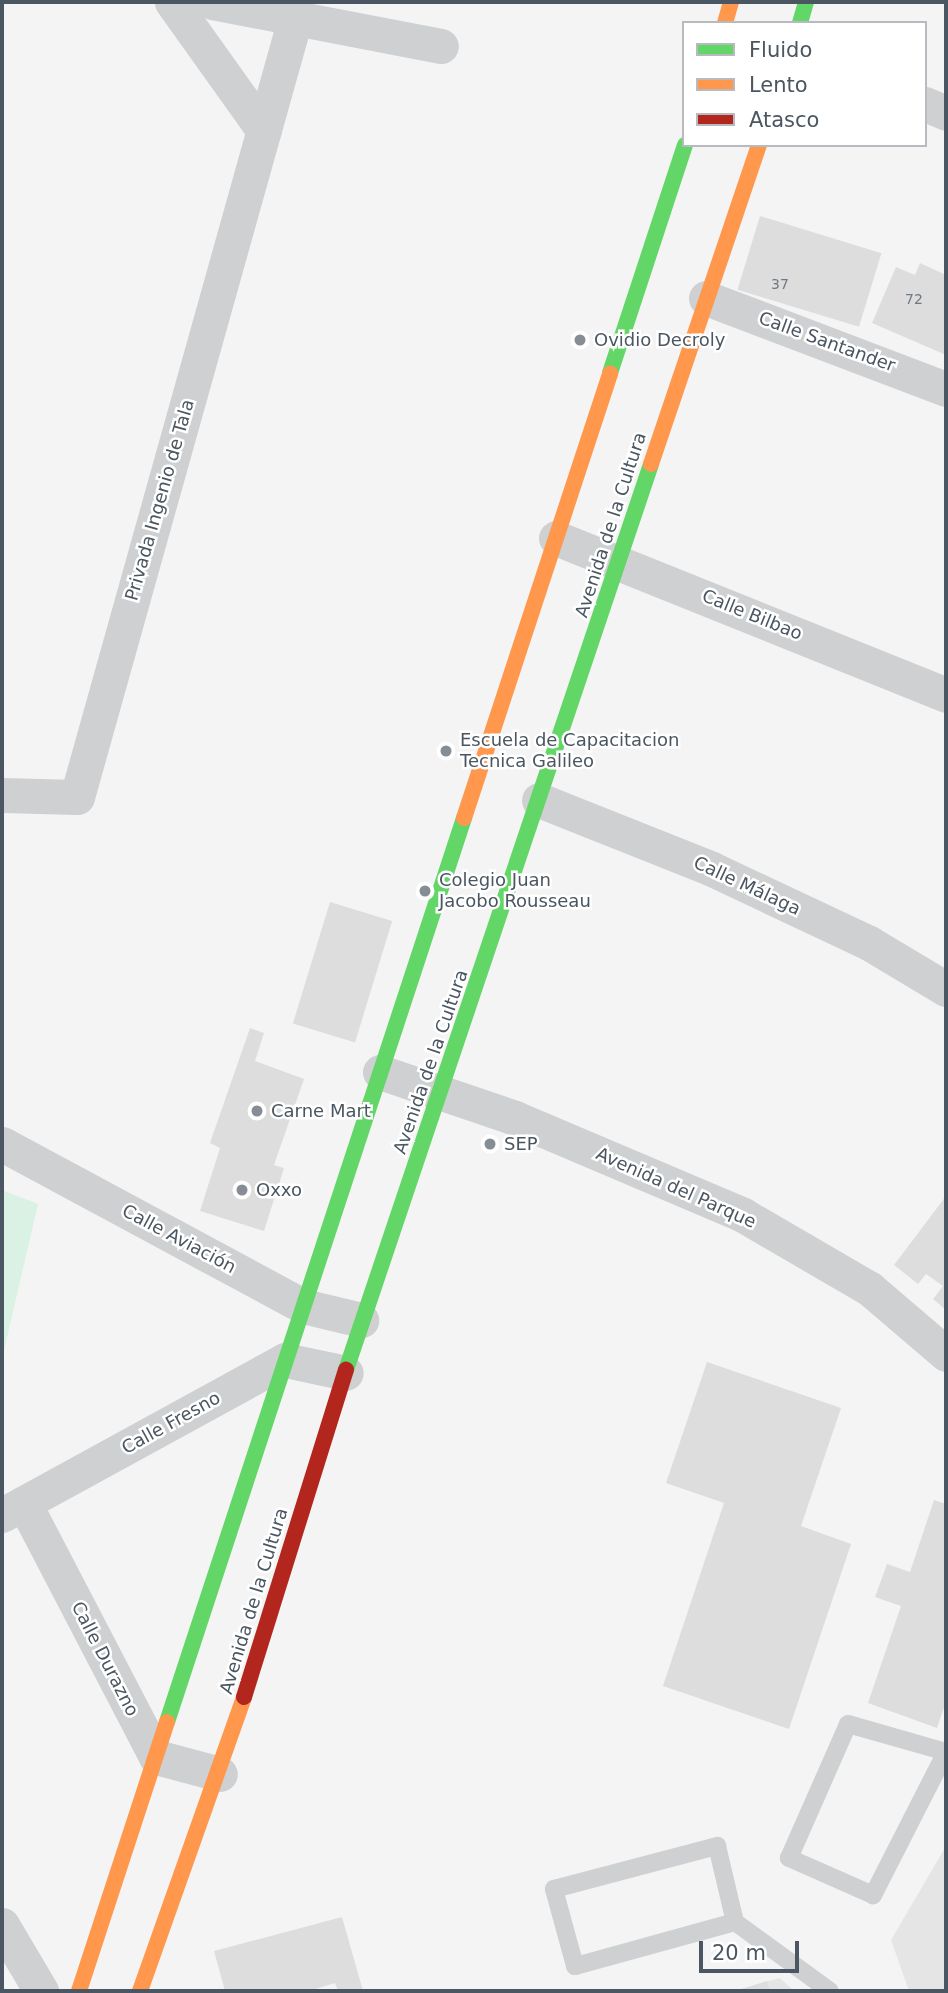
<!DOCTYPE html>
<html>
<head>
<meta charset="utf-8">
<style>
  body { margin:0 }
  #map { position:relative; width:948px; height:1993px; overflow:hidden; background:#f4f4f4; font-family:"DejaVu Sans",sans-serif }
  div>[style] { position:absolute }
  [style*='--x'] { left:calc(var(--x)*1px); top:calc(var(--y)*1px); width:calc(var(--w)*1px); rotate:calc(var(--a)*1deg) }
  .education>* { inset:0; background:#e6e5e6 }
  .green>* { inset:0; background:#d9f2e3 }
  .building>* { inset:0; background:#ddddde; transform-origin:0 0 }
  .lane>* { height:18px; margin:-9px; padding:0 9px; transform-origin:9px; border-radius:9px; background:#ced0d2 }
  .street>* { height:35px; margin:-17.5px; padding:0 17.5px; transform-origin:17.5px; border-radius:17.5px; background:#ced0d2 }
  .fast>* { height:16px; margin:-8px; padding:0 8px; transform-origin:8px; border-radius:8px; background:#63d668 }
  .slow>* { height:16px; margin:-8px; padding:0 8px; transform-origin:8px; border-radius:8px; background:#ff974d }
  .jam>* { height:16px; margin:-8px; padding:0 8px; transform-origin:8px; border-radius:8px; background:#b3261e }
  .dots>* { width:19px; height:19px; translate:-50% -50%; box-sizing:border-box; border:4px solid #fff; border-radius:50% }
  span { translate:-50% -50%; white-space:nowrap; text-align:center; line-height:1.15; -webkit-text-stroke:5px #fff; paint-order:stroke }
  .number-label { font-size:14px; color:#707881 }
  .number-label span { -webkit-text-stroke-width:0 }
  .poi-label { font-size:18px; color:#4a5661 }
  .left { translate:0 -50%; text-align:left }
  .street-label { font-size:18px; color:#4a5661 }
  .frame { position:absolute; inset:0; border:4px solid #4a5661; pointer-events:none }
  .legend { position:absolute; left:682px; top:21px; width:245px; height:126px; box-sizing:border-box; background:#fff; border:2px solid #b7bbc0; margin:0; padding:9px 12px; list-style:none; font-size:21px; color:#4a5661 }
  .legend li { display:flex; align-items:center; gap:14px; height:35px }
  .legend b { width:35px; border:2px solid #b7bbc0 }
  .scale { position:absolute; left:699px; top:1941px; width:100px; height:32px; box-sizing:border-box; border:4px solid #4a5661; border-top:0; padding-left:9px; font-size:21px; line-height:24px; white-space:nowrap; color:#4a5661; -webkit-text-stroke:5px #fff; paint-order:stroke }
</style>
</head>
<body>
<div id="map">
  <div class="education">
    <i style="clip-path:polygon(946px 1846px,946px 1991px,909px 1991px,891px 1940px)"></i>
    <i style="clip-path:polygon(780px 1978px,794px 1991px,733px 1991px)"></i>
  </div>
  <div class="green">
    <i style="clip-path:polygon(2px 1190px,38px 1204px,2px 1359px)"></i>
  </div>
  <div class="building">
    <i style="left:760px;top:216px;width:127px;height:77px;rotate:17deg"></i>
    <i style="clip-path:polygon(920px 263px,946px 275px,946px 355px,872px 323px,896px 267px,915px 275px)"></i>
    <i style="left:330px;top:902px;width:65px;height:127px;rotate:17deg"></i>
    <i style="clip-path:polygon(250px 1028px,264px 1033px,255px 1061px,304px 1079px,274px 1165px,284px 1168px,264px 1231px,200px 1211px,220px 1148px,210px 1143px)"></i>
    <i style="clip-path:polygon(946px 1196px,946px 1310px,933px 1299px,943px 1286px,926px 1274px,918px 1284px,894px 1265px)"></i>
    <i style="clip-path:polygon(707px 1362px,841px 1408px,801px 1526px,851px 1544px,789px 1729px,663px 1686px,724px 1503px,666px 1483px)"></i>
    <i style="clip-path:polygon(934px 1500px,946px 1504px,946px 1702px,937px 1728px,868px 1703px,901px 1606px,875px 1597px,887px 1564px,910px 1572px)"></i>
    <i style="clip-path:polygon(342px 1917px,363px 1991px,338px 1991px,335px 1983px,309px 1991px,225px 1991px,214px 1951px)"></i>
    <i style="clip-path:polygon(767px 1981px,770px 1991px,736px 1991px)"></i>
  </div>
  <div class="lane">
    <i style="--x:848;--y:1724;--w:102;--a:15.9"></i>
    <i style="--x:946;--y:1752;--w:161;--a:117"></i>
    <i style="--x:873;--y:1895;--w:92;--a:-156.2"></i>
    <i style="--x:789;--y:1858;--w:146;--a:-66.2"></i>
    <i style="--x:735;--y:1922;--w:166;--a:164.6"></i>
    <i style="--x:575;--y:1966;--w:80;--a:-105.3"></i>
    <i style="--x:554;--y:1889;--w:169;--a:-14.8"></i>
    <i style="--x:717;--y:1846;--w:78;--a:76.7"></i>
    <i style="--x:735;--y:1922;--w:117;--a:36"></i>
  </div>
  <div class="street">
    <i style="--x:172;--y:2;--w:158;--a:54.5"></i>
    <i style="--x:212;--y:2;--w:233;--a:10.9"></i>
    <i style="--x:925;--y:104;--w:23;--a:23"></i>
    <i style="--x:706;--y:298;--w:257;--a:20.8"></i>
    <i style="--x:556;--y:538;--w:420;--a:21.9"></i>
    <i style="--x:2;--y:795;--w:75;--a:1.5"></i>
    <i style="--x:77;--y:797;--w:808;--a:-74.35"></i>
    <i style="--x:539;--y:800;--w:186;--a:21.7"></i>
    <i style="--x:712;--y:869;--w:174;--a:25.2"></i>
    <i style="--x:869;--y:943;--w:90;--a:30.9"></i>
    <i style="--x:380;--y:1072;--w:143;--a:18.8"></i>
    <i style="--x:515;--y:1118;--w:248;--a:23"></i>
    <i style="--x:743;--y:1215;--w:147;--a:30.2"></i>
    <i style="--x:870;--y:1289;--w:100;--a:40.5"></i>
    <i style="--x:2;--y:1144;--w:342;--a:28.3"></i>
    <i style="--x:303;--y:1306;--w:60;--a:13.6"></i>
    <i style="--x:24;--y:1503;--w:286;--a:62.5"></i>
    <i style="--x:156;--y:1757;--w:66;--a:14.9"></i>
    <i style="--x:2;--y:1515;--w:323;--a:-28.7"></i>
    <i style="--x:285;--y:1360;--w:62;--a:12"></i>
    <i style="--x:2;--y:1925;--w:77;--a:59.4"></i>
  </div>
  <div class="fast">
    <i style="--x:800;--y:23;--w:22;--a:-74"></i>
    <i style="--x:610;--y:373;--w:240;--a:-71.8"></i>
    <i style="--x:346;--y:1370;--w:956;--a:-71.39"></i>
    <i style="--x:167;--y:1722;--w:952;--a:-71.81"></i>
  </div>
  <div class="slow">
    <i style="--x:725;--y:23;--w:22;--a:-74"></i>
    <i style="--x:651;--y:464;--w:337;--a:-71.3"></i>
    <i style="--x:464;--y:818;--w:468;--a:-71.8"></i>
    <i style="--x:79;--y:1991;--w:283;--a:-71.9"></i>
    <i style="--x:140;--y:1991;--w:312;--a:-70.5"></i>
  </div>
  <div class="jam">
    <i style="--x:244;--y:1697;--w:343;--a:-72.7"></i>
  </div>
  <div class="dots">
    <i style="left:580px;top:340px;background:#868d94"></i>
    <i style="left:446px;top:751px;background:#868d94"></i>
    <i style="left:425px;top:891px;background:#868d94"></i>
    <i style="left:257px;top:1111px;background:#868d94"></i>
    <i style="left:490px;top:1144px;background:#868d94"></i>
    <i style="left:242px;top:1190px;background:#868d94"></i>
  </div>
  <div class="number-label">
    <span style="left:780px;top:284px">37</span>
    <span style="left:914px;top:299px">72</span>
  </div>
  <div class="poi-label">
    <span class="left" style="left:594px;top:340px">Ovidio Decroly</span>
    <span class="left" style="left:460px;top:751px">Escuela de Capacitacion<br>Tecnica Galileo</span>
    <span class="left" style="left:439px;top:891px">Colegio Juan<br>Jacobo Rousseau</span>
    <span class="left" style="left:271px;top:1111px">Carne Mart</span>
    <span class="left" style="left:504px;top:1144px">SEP</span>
    <span class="left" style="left:256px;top:1190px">Oxxo</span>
  </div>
  <div class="street-label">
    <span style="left:827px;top:342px;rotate:20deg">Calle Santander</span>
    <span style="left:160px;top:500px;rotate:-74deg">Privada Ingenio de Tala</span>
    <span style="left:611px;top:525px;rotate:-72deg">Avenida de la Cultura</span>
    <span style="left:752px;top:615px;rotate:22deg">Calle Bilbao</span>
    <span style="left:747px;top:886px;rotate:25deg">Calle Málaga</span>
    <span style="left:431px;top:1062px;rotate:-71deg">Avenida de la Cultura</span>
    <span style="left:676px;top:1188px;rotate:24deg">Avenida del Parque</span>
    <span style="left:179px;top:1239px;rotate:28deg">Calle Aviación</span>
    <span style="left:171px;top:1423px;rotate:-29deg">Calle Fresno</span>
    <span style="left:254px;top:1601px;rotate:-73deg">Avenida de la Cultura</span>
    <span style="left:105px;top:1659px;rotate:63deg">Calle Durazno</span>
  </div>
  <div class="frame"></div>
  <ul class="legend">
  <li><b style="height:9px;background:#63d668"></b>Fluido</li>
  <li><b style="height:9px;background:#ff974d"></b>Lento</li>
  <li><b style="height:9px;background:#b3261e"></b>Atasco</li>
  </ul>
  <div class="scale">20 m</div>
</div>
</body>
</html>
